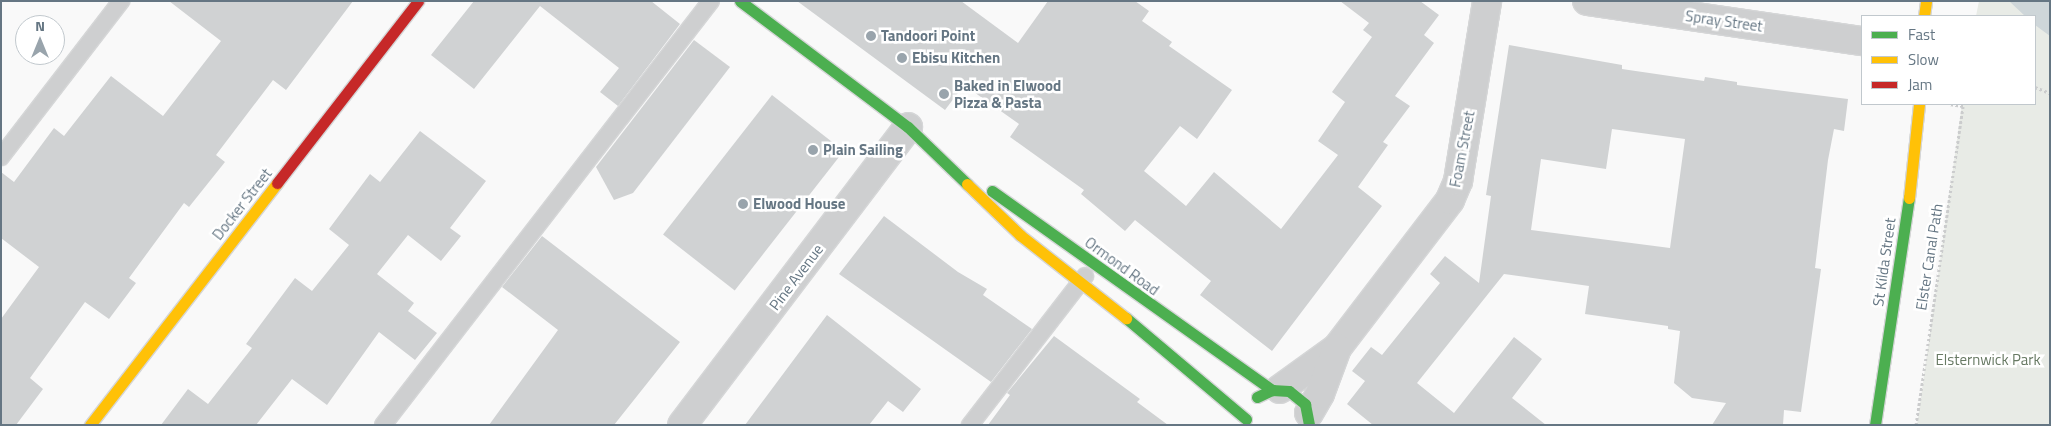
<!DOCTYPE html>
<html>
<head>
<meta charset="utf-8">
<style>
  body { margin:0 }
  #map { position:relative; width:2051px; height:426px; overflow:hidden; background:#f9f9f9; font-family:"Titillium Web",sans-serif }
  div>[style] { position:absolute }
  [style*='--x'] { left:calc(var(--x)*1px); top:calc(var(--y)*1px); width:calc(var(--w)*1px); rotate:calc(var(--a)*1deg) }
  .green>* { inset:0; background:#e8ebe6 }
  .water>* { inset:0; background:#ced6d9 }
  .building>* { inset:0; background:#d0d2d3; transform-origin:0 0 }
  .path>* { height:3px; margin-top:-1.5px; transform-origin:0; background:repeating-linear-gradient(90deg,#cbcccd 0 2.5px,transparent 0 5px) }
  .roads { filter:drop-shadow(1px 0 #d5d6d7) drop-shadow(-1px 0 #d5d6d7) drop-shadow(0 1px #d5d6d7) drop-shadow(0 -1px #d5d6d7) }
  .lane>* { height:16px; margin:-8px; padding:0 8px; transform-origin:8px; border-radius:8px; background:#cecfd0 }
  .street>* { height:28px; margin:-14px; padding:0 14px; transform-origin:14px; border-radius:14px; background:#cecfd0 }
  .fast>* { height:11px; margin:-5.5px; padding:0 5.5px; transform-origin:5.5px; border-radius:5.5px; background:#4caf50 }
  .slow>* { height:11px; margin:-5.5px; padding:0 5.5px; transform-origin:5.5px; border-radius:5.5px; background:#ffc107 }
  .jam>* { height:11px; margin:-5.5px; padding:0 5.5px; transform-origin:5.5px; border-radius:5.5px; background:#c62828 }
  .dots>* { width:14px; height:14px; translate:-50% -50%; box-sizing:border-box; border:2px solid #fff; border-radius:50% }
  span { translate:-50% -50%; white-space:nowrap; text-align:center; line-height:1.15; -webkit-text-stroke:5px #fff; paint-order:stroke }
  .street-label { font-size:15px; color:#657683 }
  .poi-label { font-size:15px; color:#657683; font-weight:700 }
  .left { translate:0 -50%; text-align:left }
  .park-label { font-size:15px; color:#687a64 }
  .frame { position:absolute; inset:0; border:2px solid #657683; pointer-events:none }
  .legend { position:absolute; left:1861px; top:15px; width:175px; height:90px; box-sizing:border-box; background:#fff; border:1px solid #c1c8cd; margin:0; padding:6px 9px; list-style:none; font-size:15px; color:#657683 }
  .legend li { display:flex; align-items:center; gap:10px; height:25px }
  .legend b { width:25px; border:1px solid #c1c8cd }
  .north { position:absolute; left:15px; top:15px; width:50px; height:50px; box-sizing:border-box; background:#fff; border:1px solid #c1c8cd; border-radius:50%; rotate:0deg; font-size:14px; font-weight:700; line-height:20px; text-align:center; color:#657683 }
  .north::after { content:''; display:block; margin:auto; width:18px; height:22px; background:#99a4ac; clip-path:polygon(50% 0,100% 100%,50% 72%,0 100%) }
</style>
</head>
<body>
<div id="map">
  <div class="green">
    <i style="clip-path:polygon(1979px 1px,2050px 1px,2050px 425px,1917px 425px,1962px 104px,2035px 104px,2035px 16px,1976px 16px)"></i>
  </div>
  <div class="water">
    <i style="clip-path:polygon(2009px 1px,2050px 1px,2050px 36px,2035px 25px,2035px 16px,2025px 16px)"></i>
  </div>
  <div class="building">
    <i style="clip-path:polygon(169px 1px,353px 1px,286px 90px,273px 80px,216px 155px,225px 162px,189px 207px,184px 203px,129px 278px,136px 283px,109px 319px,85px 302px,30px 378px,43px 389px,16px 425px,1px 425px,1px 319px,39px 267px,1px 238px,1px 172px,14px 182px,54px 128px,64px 136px,111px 76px,163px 116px,221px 41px)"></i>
    <i style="clip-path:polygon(474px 1px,651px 1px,680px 24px,618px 106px,600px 92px,619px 68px,540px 6px,474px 89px,431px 55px)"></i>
    <i style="clip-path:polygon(797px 1px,961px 1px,1018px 43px,1048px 1px,1135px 1px,1149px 11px,1142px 21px,1172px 42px,1169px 46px,1232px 90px,1197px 139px,1180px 126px,1144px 171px,1186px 206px,1214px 172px,1281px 229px,1338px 155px,1318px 141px,1345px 102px,1332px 92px,1372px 37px,1363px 30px,1369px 23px,1340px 1px,1420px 1px,1439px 15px,1424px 35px,1434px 43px,1395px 96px,1410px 106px,1383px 142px,1388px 145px,1358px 187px,1382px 206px,1272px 351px,1200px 295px,1211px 281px,1135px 220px,1125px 231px,1081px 194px,1084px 190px,1010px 137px,1019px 124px,964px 85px,945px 110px)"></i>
    <i style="clip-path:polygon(694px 40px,730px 67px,633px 193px,614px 200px,596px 167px)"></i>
    <i style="clip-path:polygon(evenodd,1509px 45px,1622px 65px,1622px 69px,1704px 81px,1705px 77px,1737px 82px,1737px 85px,1848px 99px,1844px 131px,1834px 129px,1828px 160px,1815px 268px,1821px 269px,1801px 412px,1784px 410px,1783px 425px,1712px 425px,1726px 403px,1692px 398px,1674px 383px,1680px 331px,1668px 329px,1668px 326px,1585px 314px,1589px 286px,1504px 274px,1417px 383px,1454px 413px,1514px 337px,1542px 359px,1512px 398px,1546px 425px,1373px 425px,1347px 404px,1365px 381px,1352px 371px,1371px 347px,1382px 355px,1440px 283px,1430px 274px,1445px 256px,1479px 283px,1491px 196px,1486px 195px,1509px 45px,1612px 129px,1685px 139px,1670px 248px,1531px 230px,1541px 159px,1606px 169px,1612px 129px)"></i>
    <i style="left:772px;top:95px;width:91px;height:177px;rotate:38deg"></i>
    <i style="clip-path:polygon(420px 131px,486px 181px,450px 228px,461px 236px,441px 261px,408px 235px,377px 274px,414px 303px,408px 311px,437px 333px,415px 360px,379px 332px,327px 405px,292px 379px,256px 425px,161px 425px,188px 389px,208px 404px,252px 348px,246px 344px,295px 278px,312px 291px,349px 245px,329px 229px,370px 174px,380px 182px)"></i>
    <i style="clip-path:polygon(884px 216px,958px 272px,987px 289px,983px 295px,1032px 329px,991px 382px,839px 274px)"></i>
    <i style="clip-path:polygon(542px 236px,680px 342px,614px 425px,489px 425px,558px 330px,502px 287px)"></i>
    <i style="clip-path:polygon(827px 315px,921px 389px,903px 412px,888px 401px,869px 425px,745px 425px)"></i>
    <i style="clip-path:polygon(1054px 336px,1140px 399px,1137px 402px,1168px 425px,988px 425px,1010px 395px,1007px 393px)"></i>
  </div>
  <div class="path">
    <i style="--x:2035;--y:87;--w:16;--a:22"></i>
    <i style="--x:1916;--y:425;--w:322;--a:-81.6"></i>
    <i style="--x:1963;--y:106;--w:14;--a:-172"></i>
  </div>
  <div class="roads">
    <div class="lane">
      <i style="--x:1;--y:157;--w:197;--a:-52.4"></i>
      <i style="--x:383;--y:425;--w:536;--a:-52.28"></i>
      <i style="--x:970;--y:425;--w:188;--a:-52.3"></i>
    </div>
    <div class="street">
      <i style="--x:1587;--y:1;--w:278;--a:8.3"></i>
      <i style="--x:1280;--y:389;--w:70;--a:-35.7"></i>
      <i style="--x:1337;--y:348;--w:186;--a:-52.6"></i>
      <i style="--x:1450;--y:200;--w:21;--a:-67"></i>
      <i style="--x:1458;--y:181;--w:182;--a:-80.8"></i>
      <i style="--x:1309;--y:413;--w:22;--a:-60"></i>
      <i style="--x:1320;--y:394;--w:49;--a:-69.7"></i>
      <i style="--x:682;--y:425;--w:374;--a:-52.8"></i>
    </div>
    <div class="fast">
      <i style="--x:740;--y:1;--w:210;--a:36.9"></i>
      <i style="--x:908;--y:127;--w:82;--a:44"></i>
      <i style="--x:992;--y:191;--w:344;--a:35.4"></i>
      <i style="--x:1126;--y:318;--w:157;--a:40.1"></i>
      <i style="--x:1257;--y:397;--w:17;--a:-25"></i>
      <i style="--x:1272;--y:390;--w:17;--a:3"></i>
      <i style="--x:1289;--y:391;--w:21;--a:39"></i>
      <i style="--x:1305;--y:404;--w:21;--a:79"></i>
      <i style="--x:1875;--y:425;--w:230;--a:-81.5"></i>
    </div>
    <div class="slow">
      <i style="--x:1924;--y:16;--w:15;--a:-82"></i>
      <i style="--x:967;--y:184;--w:74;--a:43.9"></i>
      <i style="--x:1020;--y:235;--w:135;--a:38.1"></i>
      <i style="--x:1909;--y:198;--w:95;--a:-83.9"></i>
      <i style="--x:90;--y:425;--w:306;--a:-52.3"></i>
    </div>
    <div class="jam">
      <i style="--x:277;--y:183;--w:230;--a:-52.2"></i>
    </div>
  </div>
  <div class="dots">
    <i style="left:871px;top:36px;background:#99a4ac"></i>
    <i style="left:902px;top:58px;background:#99a4ac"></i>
    <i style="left:944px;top:94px;background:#99a4ac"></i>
    <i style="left:813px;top:150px;background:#99a4ac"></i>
    <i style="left:743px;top:204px;background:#99a4ac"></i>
  </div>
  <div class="street-label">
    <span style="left:1724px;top:21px;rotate:8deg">Spray Street</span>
    <span style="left:1462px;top:149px;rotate:-79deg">Foam Street</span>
    <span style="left:242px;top:204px;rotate:-52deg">Docker Street</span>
    <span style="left:1929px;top:257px;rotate:-81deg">Elster Canal Path</span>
    <span style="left:1884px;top:262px;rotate:-82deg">St Kilda Street</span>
    <span style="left:1122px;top:266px;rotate:36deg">Ormond Road</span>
    <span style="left:796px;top:277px;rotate:-53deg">Pine Avenue</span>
  </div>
  <div class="poi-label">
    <span class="left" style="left:881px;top:36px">Tandoori Point</span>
    <span class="left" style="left:912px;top:58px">Ebisu Kitchen</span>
    <span class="left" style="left:954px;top:94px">Baked in Elwood<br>Pizza &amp; Pasta</span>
    <span class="left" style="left:823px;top:150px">Plain Sailing</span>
    <span class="left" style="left:753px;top:204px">Elwood House</span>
  </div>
  <div class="park-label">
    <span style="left:1988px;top:360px">Elsternwick Park</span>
  </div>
  <div class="frame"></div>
  <ul class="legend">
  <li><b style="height:6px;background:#4caf50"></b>Fast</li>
  <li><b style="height:6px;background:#ffc107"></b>Slow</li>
  <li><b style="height:6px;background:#c62828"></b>Jam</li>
  </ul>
  <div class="north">N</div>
</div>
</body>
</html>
